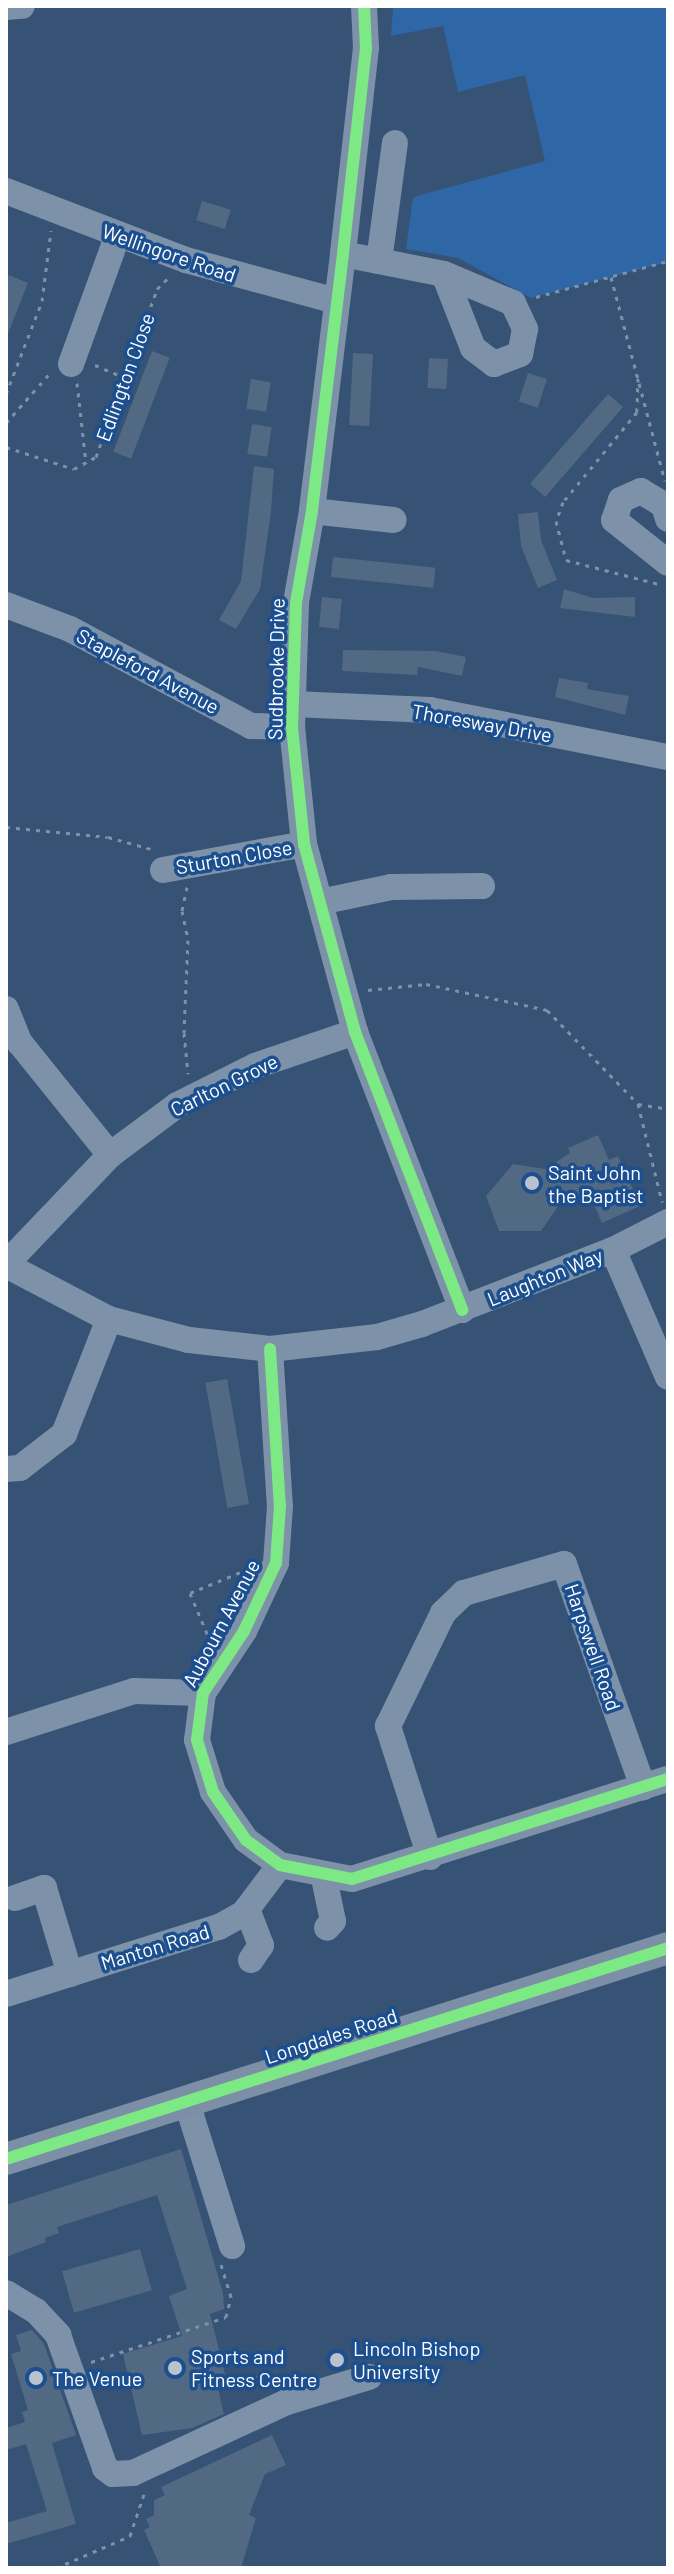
<!DOCTYPE html>
<html>
<head>
<meta charset="utf-8">
<style>
  body { margin:0 }
  #map { position:relative; width:674px; height:2574px; overflow:hidden; background:#365274; font-family:Barlow,sans-serif }
  div>[style] { position:absolute }
  [style*='--x'] { left:calc(var(--x)*1px); top:calc(var(--y)*1px); width:calc(var(--w)*1px); rotate:calc(var(--a)*1deg) }
  .green>* { inset:0; background:#2f66a5 }
  .building>* { inset:0; background:#526984; transform-origin:0 0 }
  .path>* { height:3px; margin-top:-1.5px; transform-origin:0; background:repeating-linear-gradient(90deg,#7d92a8 0 4px,transparent 0 10px) }
  .minor>* { height:26px; margin:-13px; padding:0 13px; transform-origin:13px; border-radius:13px; background:#7d92a8 }
  .major>* { height:32px; margin:-16px; padding:0 16px; transform-origin:16px; border-radius:16px; background:#7d8ea7 }
  .cycleway>* { height:12px; margin:-6px; padding:0 6px; transform-origin:6px; border-radius:6px; background:#7ce984 }
  .dots>* { width:22px; height:22px; translate:-50% -50%; box-sizing:border-box; border:4px solid #1b4f8f; border-radius:50% }
  span { translate:-50% -50%; white-space:nowrap; text-align:center; line-height:1.15; -webkit-text-stroke:7px #1b4f8f; paint-order:stroke }
  .street-label { font-size:20px; color:#fff }
  .poi-label { font-size:20px; color:#fff }
  .left { translate:0 -50%; text-align:left }
  .frame { position:absolute; inset:0; border:8px solid #fff; pointer-events:none }
</style>
</head>
<body>
<div id="map">
  <div class="green">
    <i style="clip-path:polygon(393px 6px,668px 6px,668px 262px,531px 298px,458px 258px,406px 249px,413px 197px,545px 161px,525px 75px,458px 92px,443px 26px,391px 36px)"></i>
  </div>
  <div class="building">
    <i style="left:202px;top:201px;width:30px;height:20px;rotate:17deg"></i>
    <i style="clip-path:polygon(9px 275px,28px 283px,7px 336px,6px 284px)"></i>
    <i style="left:152px;top:351px;width:19px;height:108px;rotate:21deg"></i>
    <i style="left:353px;top:353px;width:20px;height:72px;rotate:3deg"></i>
    <i style="left:429px;top:358px;width:19px;height:30px;rotate:3deg"></i>
    <i style="left:528px;top:373px;width:20px;height:30px;rotate:18deg"></i>
    <i style="left:251px;top:379px;width:20px;height:30px;rotate:9deg"></i>
    <i style="left:608px;top:394px;width:20px;height:119px;rotate:41deg"></i>
    <i style="left:252px;top:424px;width:20px;height:30px;rotate:9deg"></i>
    <i style="clip-path:polygon(254px 466px,274px 469px,271px 512px,260px 589px,236px 629px,219px 620px,241px 581px)"></i>
    <i style="clip-path:polygon(538px 512px,541px 540px,557px 580px,538px 588px,521px 546px,518px 514px)"></i>
    <i style="left:333px;top:557px;width:103px;height:20px;rotate:6deg"></i>
    <i style="clip-path:polygon(564px 589px,593px 598px,635px 597px,635px 617px,560px 608px)"></i>
    <i style="left:322px;top:597px;width:20px;height:30px;rotate:6deg"></i>
    <i style="clip-path:polygon(343px 650px,436px 651px,466px 657px,462px 676px,418px 667px,417px 675px,342px 671px)"></i>
    <i style="clip-path:polygon(559px 678px,588px 683px,587px 689px,629px 696px,625px 715px,555px 697px)"></i>
    <i style="clip-path:polygon(598px 1135px,609px 1160px,618px 1156px,640px 1206px,602px 1223px,592px 1200px,561px 1202px,541px 1231px,499px 1231px,486px 1196px,513px 1164px,545px 1169px,570px 1153px,568px 1148px)"></i>
    <i style="left:227px;top:1379px;width:127px;height:22px;rotate:80deg"></i>
    <i style="clip-path:polygon(181px 2149px,223px 2293px,224px 2309px,210px 2314px,227px 2382px,217px 2385px,224px 2414px,192px 2428px,142px 2435px,123px 2354px,182px 2336px,169px 2296px,187px 2289px,157px 2195px,57px 2227px,59px 2233px,45px 2238px,46px 2242px,6px 2257px,6px 2205px)"></i>
    <i style="left:140px;top:2249px;width:43px;height:81px;rotate:74deg"></i>
    <i style="clip-path:polygon(32px 2330px,44px 2344px,76px 2435px,52px 2443px,76px 2524px,6px 2544px,6px 2523px,47px 2511px,26px 2444px,6px 2450px,6px 2428px,25px 2422px,22px 2412px,28px 2410px,11px 2354px,21px 2351px,16px 2335px)"></i>
    <i style="clip-path:polygon(272px 2435px,286px 2465px,265px 2474px,249px 2515px,256px 2518px,241px 2568px,161px 2568px,144px 2530px,150px 2527px,146px 2519px,154px 2515px,154px 2500px,165px 2495px,161px 2487px)"></i>
  </div>
  <div class="path">
    <i style="--x:611;--y:277;--w:211;--a:75.2"></i>
    <i style="--x:536;--y:297;--w:137;--a:-15.3"></i>
    <i style="--x:95;--y:365;--w:33;--a:23"></i>
    <i style="--x:638;--y:378;--w:34;--a:92"></i>
    <i style="--x:637;--y:412;--w:117;--a:129.4"></i>
    <i style="--x:563;--y:502;--w:20;--a:110"></i>
    <i style="--x:556;--y:521;--w:40;--a:75.6"></i>
    <i style="--x:566;--y:560;--w:96;--a:14.5"></i>
    <i style="--x:77;--y:383;--w:81;--a:83.6"></i>
    <i style="--x:6;--y:394;--w:100;--a:-68.8"></i>
    <i style="--x:42;--y:301;--w:71;--a:-82.7"></i>
    <i style="--x:6;--y:423;--w:67;--a:-48.7"></i>
    <i style="--x:6;--y:447;--w:71;--a:17.9"></i>
    <i style="--x:74;--y:469;--w:25;--a:-29"></i>
    <i style="--x:96;--y:457;--w:179;--a:-70"></i>
    <i style="--x:157;--y:289;--w:17;--a:-45"></i>
    <i style="--x:6;--y:827;--w:102;--a:5.6"></i>
    <i style="--x:108;--y:837;--w:49;--a:15.5"></i>
    <i style="--x:187;--y:887;--w:25;--a:102"></i>
    <i style="--x:182;--y:911;--w:30;--a:78"></i>
    <i style="--x:188;--y:940;--w:93;--a:92.5"></i>
    <i style="--x:184;--y:1033;--w:41;--a:84.4"></i>
    <i style="--x:368;--y:990;--w:58;--a:-5.9"></i>
    <i style="--x:426;--y:984;--w:124;--a:12.1"></i>
    <i style="--x:547;--y:1010;--w:131;--a:45.9"></i>
    <i style="--x:638;--y:1104;--w:30;--a:9"></i>
    <i style="--x:638;--y:1104;--w:101;--a:76.2"></i>
    <i style="--x:211;--y:1643;--w:54;--a:-112.8"></i>
    <i style="--x:190;--y:1593;--w:63;--a:-22.5"></i>
    <i style="--x:91;--y:2362;--w:142;--a:-18.4"></i>
    <i style="--x:226;--y:2317;--w:21;--a:-76"></i>
    <i style="--x:231;--y:2297;--w:34;--a:-107"></i>
    <i style="--x:237;--y:2382;--w:40;--a:-14.4"></i>
    <i style="--x:56;--y:2568;--w:81;--a:-23.4"></i>
    <i style="--x:130;--y:2536;--w:47;--a:-71.6"></i>
  </div>
  <div class="minor">
    <i style="--x:364;--y:6;--w:42;--a:87.3"></i>
    <i style="--x:366;--y:48;--w:207;--a:96.4"></i>
    <i style="--x:343;--y:254;--w:259;--a:96.9"></i>
    <i style="--x:312;--y:511;--w:93;--a:99.9"></i>
    <i style="--x:296;--y:603;--w:124;--a:91.8"></i>
    <i style="--x:292;--y:727;--w:118;--a:84.1"></i>
    <i style="--x:304;--y:844;--w:195;--a:74.8"></i>
    <i style="--x:355;--y:1032;--w:298;--a:68.9"></i>
    <i style="--x:6;--y:7;--w:16;--a:-4"></i>
    <i style="--x:6;--y:191;--w:193;--a:21"></i>
    <i style="--x:186;--y:260;--w:156;--a:15.3"></i>
    <i style="--x:343;--y:254;--w:103;--a:11.2"></i>
    <i style="--x:444;--y:274;--w:75;--a:22.8"></i>
    <i style="--x:513;--y:303;--w:29;--a:65"></i>
    <i style="--x:525;--y:329;--w:25;--a:101"></i>
    <i style="--x:520;--y:354;--w:28;--a:159"></i>
    <i style="--x:494;--y:364;--w:26;--a:-143"></i>
    <i style="--x:473;--y:348;--w:79;--a:-111.4"></i>
    <i style="--x:379;--y:261;--w:119;--a:-82.3"></i>
    <i style="--x:71;--y:364;--w:135;--a:-70.1"></i>
    <i style="--x:312;--y:511;--w:82;--a:6.3"></i>
    <i style="--x:668;--y:519;--w:15;--a:-106"></i>
    <i style="--x:664;--y:505;--w:27;--a:-149"></i>
    <i style="--x:641;--y:491;--w:22;--a:156"></i>
    <i style="--x:621;--y:500;--w:21;--a:109"></i>
    <i style="--x:614;--y:520;--w:69;--a:38.5"></i>
    <i style="--x:6;--y:605;--w:68;--a:20.6"></i>
    <i style="--x:70;--y:629;--w:205;--a:28.2"></i>
    <i style="--x:251;--y:726;--w:41;--a:1.4"></i>
    <i style="--x:293;--y:704;--w:137;--a:2.5"></i>
    <i style="--x:430;--y:710;--w:243;--a:11.2"></i>
    <i style="--x:163;--y:870;--w:143;--a:-10.4"></i>
    <i style="--x:320;--y:902;--w:73;--a:-11.9"></i>
    <i style="--x:391;--y:887;--w:91;--a:-0.6"></i>
    <i style="--x:6;--y:1009;--w:37;--a:68"></i>
    <i style="--x:20;--y:1043;--w:144;--a:51.2"></i>
    <i style="--x:613;--y:1250;--w:138;--a:66.6"></i>
    <i style="--x:6;--y:1264;--w:151;--a:-46.3"></i>
    <i style="--x:110;--y:1155;--w:84;--a:-36.7"></i>
    <i style="--x:177;--y:1105;--w:87;--a:-26.6"></i>
    <i style="--x:255;--y:1066;--w:106;--a:-18.8"></i>
    <i style="--x:6;--y:1265;--w:116;--a:27.7"></i>
    <i style="--x:109;--y:1319;--w:83;--a:14.7"></i>
    <i style="--x:189;--y:1340;--w:81;--a:6.3"></i>
    <i style="--x:270;--y:1349;--w:108;--a:-6.4"></i>
    <i style="--x:377;--y:1337;--w:47;--a:-16.1"></i>
    <i style="--x:422;--y:1324;--w:205;--a:-21.2"></i>
    <i style="--x:613;--y:1250;--w:62;--a:-27"></i>
    <i style="--x:270;--y:1349;--w:157;--a:86.4"></i>
    <i style="--x:280;--y:1506;--w:57;--a:94"></i>
    <i style="--x:276;--y:1563;--w:75;--a:115.2"></i>
    <i style="--x:244;--y:1631;--w:74;--a:123.5"></i>
    <i style="--x:203;--y:1693;--w:47;--a:97.3"></i>
    <i style="--x:197;--y:1740;--w:54;--a:72.9"></i>
    <i style="--x:213;--y:1792;--w:58;--a:55.5"></i>
    <i style="--x:246;--y:1840;--w:42;--a:36.3"></i>
    <i style="--x:280;--y:1865;--w:73;--a:11"></i>
    <i style="--x:352;--y:1879;--w:331;--a:-17.6"></i>
    <i style="--x:6;--y:1469;--w:14;--a:-4"></i>
    <i style="--x:20;--y:1468;--w:56;--a:-37.7"></i>
    <i style="--x:64;--y:1434;--w:123;--a:-68.6"></i>
    <i style="--x:6;--y:1732;--w:134;--a:-17.8"></i>
    <i style="--x:134;--y:1691;--w:69;--a:1.7"></i>
    <i style="--x:430;--y:1857;--w:138;--a:-107.8"></i>
    <i style="--x:388;--y:1726;--w:126;--a:-64"></i>
    <i style="--x:443;--y:1613;--w:29;--a:-44"></i>
    <i style="--x:464;--y:1593;--w:104;--a:-16.2"></i>
    <i style="--x:564;--y:1564;--w:237;--a:70.5"></i>
    <i style="--x:324;--y:1878;--w:44;--a:78.2"></i>
    <i style="--x:333;--y:1921;--w:9;--a:131"></i>
    <i style="--x:15;--y:1898;--w:31;--a:-19"></i>
    <i style="--x:44;--y:1888;--w:90;--a:73.2"></i>
    <i style="--x:247;--y:1909;--w:39;--a:69"></i>
    <i style="--x:261;--y:1945;--w:18;--a:124"></i>
    <i style="--x:6;--y:1994;--w:223;--a:-17.5"></i>
    <i style="--x:219;--y:1927;--w:29;--a:-29"></i>
    <i style="--x:244;--y:1913;--w:60;--a:-53.1"></i>
    <i style="--x:187;--y:2103;--w:150;--a:72.5"></i>
    <i style="--x:6;--y:2293;--w:35;--a:31"></i>
    <i style="--x:36;--y:2311;--w:33;--a:47"></i>
    <i style="--x:58;--y:2335;--w:141;--a:70.5"></i>
    <i style="--x:105;--y:2468;--w:10;--a:37"></i>
    <i style="--x:113;--y:2474;--w:20;--a:-3"></i>
    <i style="--x:133;--y:2473;--w:170;--a:-24.8"></i>
    <i style="--x:287;--y:2402;--w:86;--a:-17"></i>
  </div>
  <div class="major">
    <i style="--x:6;--y:2159;--w:695;--a:-17.68"></i>
  </div>
  <div class="cycleway">
    <i style="--x:364;--y:6;--w:42;--a:87.3"></i>
    <i style="--x:366;--y:48;--w:207;--a:96.4"></i>
    <i style="--x:343;--y:254;--w:259;--a:96.9"></i>
    <i style="--x:312;--y:511;--w:93;--a:99.9"></i>
    <i style="--x:296;--y:603;--w:124;--a:91.8"></i>
    <i style="--x:292;--y:727;--w:118;--a:84.1"></i>
    <i style="--x:304;--y:844;--w:195;--a:74.8"></i>
    <i style="--x:355;--y:1032;--w:298;--a:68.9"></i>
    <i style="--x:270;--y:1349;--w:157;--a:86.4"></i>
    <i style="--x:280;--y:1506;--w:57;--a:94"></i>
    <i style="--x:276;--y:1563;--w:75;--a:115.2"></i>
    <i style="--x:244;--y:1631;--w:74;--a:123.5"></i>
    <i style="--x:203;--y:1693;--w:47;--a:97.3"></i>
    <i style="--x:197;--y:1740;--w:54;--a:72.9"></i>
    <i style="--x:213;--y:1792;--w:58;--a:55.5"></i>
    <i style="--x:246;--y:1840;--w:42;--a:36.3"></i>
    <i style="--x:280;--y:1865;--w:73;--a:11"></i>
    <i style="--x:352;--y:1879;--w:331;--a:-17.6"></i>
    <i style="--x:6;--y:2159;--w:695;--a:-17.68"></i>
  </div>
  <div class="dots">
    <i style="left:532px;top:1183px;background:#b9c2ce"></i>
    <i style="left:337px;top:2360px;background:#b9c2ce"></i>
    <i style="left:175px;top:2368px;background:#b9c2ce"></i>
    <i style="left:36px;top:2378px;background:#b9c2ce"></i>
  </div>
  <div class="street-label">
    <span style="left:169px;top:253px;rotate:19deg">Wellingore Road</span>
    <span style="left:125px;top:377px;rotate:-70deg">Edlington Close</span>
    <span style="left:276px;top:669px;rotate:-89deg">Sudbrooke Drive</span>
    <span style="left:148px;top:671px;rotate:28deg">Stapleford Avenue</span>
    <span style="left:482px;top:723px;rotate:10deg">Thoresway Drive</span>
    <span style="left:234px;top:857px;rotate:-10deg">Sturton Close</span>
    <span style="left:224px;top:1085px;rotate:-26deg">Carlton Grove</span>
    <span style="left:545px;top:1277px;rotate:-22deg">Laughton Way</span>
    <span style="left:221px;top:1623px;rotate:-62deg">Aubourn Avenue</span>
    <span style="left:593px;top:1647px;rotate:71deg">Harpswell Road</span>
    <span style="left:155px;top:1947px;rotate:-17deg">Manton Road</span>
    <span style="left:331px;top:2036px;rotate:-18deg">Longdales Road</span>
  </div>
  <div class="poi-label">
    <span class="left" style="left:548px;top:1184px">Saint John<br>the Baptist</span>
    <span class="left" style="left:353px;top:2360px">Lincoln Bishop<br>University</span>
    <span class="left" style="left:191px;top:2368px">Sports and<br>Fitness Centre</span>
    <span class="left" style="left:52px;top:2378px">The Venue</span>
  </div>
  <div class="frame"></div>
</div>
</body>
</html>
